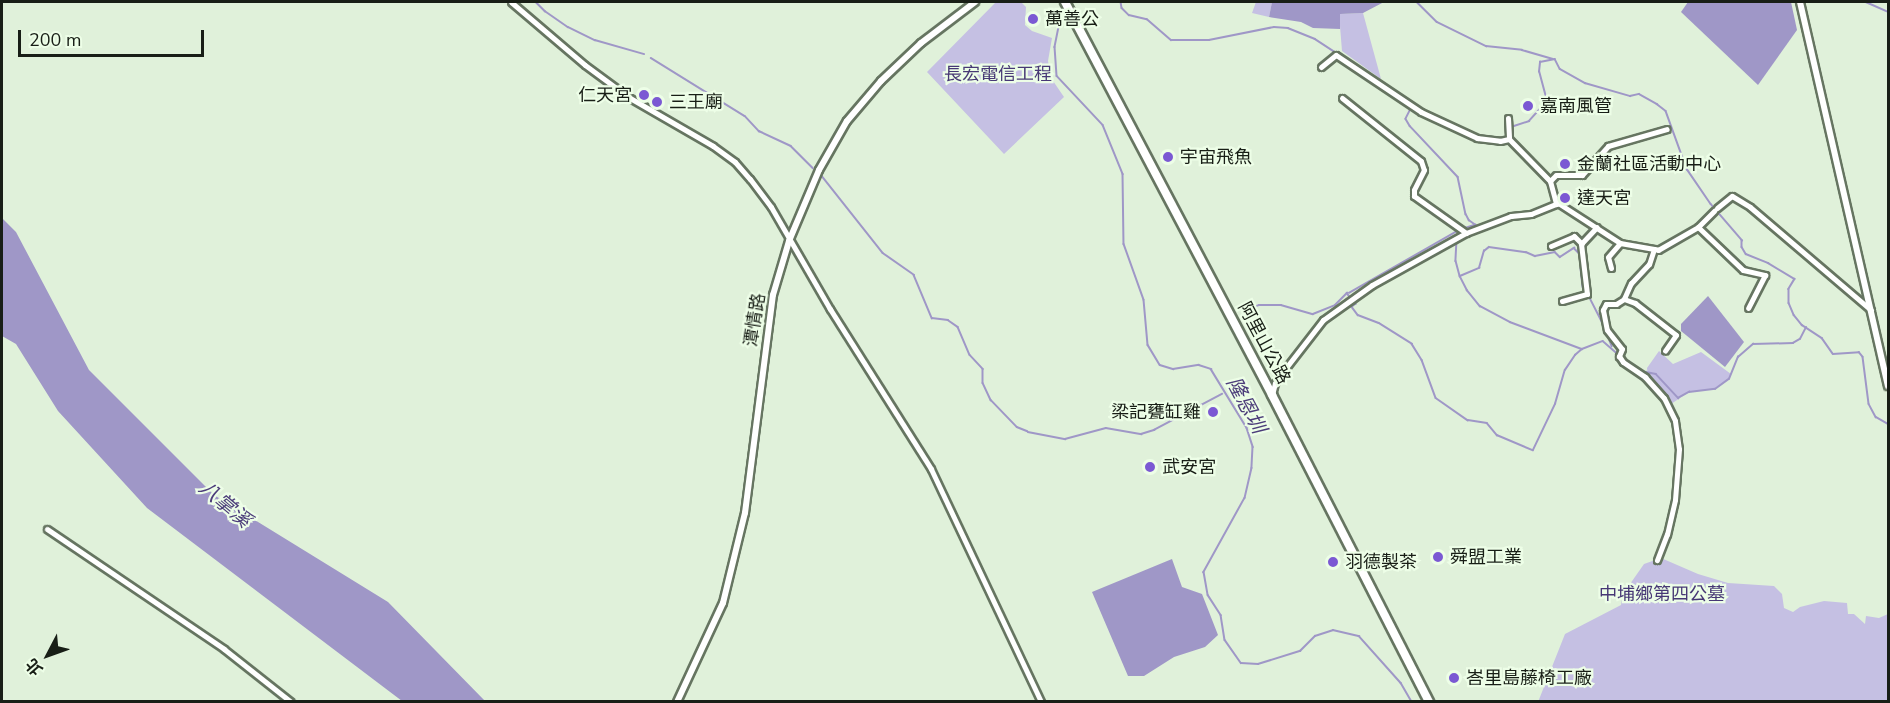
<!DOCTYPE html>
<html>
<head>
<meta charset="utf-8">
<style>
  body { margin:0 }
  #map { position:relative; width:1890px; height:703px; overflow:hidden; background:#e0f1da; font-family:"Nunito Sans","Noto Sans TC",sans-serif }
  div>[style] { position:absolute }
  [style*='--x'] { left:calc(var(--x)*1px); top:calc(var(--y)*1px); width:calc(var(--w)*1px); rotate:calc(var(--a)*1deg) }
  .green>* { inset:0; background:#c5c0e3 }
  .water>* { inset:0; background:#9f97c7 }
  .stream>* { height:1.5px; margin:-0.75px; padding:0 0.75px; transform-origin:0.75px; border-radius:0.75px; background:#9f97c7 }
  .roads { filter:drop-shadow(2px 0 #667561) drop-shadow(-2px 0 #667561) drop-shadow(0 2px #667561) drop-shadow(0 -2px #667561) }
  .minor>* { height:5px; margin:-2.5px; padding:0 2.5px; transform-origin:2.5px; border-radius:2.5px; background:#fff }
  .tertiary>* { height:6px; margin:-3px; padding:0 3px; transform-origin:3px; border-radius:3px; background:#fff }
  .primary>* { height:8px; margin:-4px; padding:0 4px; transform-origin:4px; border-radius:4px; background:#fff }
  .dots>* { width:16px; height:16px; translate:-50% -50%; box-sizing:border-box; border:3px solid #edfee7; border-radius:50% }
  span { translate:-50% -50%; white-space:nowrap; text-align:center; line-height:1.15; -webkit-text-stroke:4.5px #edfee7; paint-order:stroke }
  .poi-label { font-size:18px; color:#181e16 }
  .left { translate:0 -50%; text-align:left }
  .right { translate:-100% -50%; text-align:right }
  .park-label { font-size:18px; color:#473875 }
  .street-label { font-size:18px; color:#181e16 }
  .water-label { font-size:20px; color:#4c3d7a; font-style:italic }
  .frame { position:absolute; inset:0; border:3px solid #181e16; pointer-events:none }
  .north { position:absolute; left:18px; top:625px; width:60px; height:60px; -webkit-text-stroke:4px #edfee7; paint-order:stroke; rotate:229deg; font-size:16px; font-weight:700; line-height:24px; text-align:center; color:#181e16 }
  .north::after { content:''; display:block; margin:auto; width:21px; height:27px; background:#181e16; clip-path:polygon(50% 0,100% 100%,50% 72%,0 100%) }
  .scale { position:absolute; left:18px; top:30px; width:186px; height:27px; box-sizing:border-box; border:3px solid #181e16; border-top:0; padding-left:8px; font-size:18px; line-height:21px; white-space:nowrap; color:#181e16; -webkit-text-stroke:4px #edfee7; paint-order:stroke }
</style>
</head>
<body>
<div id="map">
  <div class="green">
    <i style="clip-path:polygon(996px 2px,1021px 2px,1026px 7px,1025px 25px,1032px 31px,1052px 38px,1048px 61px,1051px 78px,1064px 97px,1004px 154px,927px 72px)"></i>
    <i style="clip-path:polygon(1256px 2px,1272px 2px,1269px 17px,1252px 13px)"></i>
    <i style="clip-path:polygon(1363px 13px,1381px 79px,1342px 51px,1339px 14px)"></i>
    <i style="clip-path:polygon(1659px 351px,1673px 364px,1701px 352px,1731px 374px,1729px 379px,1715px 389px,1689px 392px,1671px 404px,1648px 377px,1647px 368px)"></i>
    <i style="clip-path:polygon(1661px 558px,1698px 574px,1728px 583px,1774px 586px,1782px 594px,1784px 608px,1793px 612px,1800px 607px,1824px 601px,1847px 603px,1848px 614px,1854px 614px,1865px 624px,1866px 616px,1879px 618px,1888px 614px,1888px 701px,1538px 702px,1565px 634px,1621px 605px,1623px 594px,1644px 564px)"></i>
  </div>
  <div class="water">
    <i style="clip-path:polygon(1272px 2px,1384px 2px,1363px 13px,1340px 14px,1340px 29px,1313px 28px,1301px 22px,1269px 17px)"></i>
    <i style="clip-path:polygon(1688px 2px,1791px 2px,1797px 30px,1758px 85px,1681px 12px)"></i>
    <i style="clip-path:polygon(2px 218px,16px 232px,89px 370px,214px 495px,388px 602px,485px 701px,402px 701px,147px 508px,58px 411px,16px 344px,2px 336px)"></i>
    <i style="clip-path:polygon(1708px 296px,1744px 342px,1725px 367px,1681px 331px,1681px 324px)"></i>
    <i style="clip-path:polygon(1172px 559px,1182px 587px,1202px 594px,1218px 635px,1205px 647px,1174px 657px,1144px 676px,1128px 676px,1092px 592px)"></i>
  </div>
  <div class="stream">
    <i style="--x:536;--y:2;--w:13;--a:45"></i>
    <i style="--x:545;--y:11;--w:28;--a:35"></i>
    <i style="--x:568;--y:27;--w:30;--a:26"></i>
    <i style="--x:595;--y:40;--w:51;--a:15.9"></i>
    <i style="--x:1121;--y:2;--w:6;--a:81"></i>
    <i style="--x:1122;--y:8;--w:10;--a:45"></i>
    <i style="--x:1129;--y:15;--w:18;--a:13"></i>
    <i style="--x:1147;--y:19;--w:32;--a:41"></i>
    <i style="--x:1171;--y:40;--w:38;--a:0"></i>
    <i style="--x:1209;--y:40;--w:66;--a:-11.3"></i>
    <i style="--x:1274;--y:27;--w:14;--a:4"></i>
    <i style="--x:1288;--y:28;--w:29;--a:22"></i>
    <i style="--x:1315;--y:39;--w:30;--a:33"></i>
    <i style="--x:1417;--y:2;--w:28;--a:45"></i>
    <i style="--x:1437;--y:22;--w:55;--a:26.1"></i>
    <i style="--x:1486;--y:46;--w:36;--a:6"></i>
    <i style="--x:1522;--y:50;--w:32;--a:16"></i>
    <i style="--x:1866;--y:2;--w:24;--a:24"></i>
    <i style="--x:1063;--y:7;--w:41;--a:101.3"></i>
    <i style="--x:1055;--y:47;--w:29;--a:86"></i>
    <i style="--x:1057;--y:76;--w:67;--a:46.8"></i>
    <i style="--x:1103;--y:125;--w:53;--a:67.8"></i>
    <i style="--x:1123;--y:174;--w:70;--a:89.2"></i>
    <i style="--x:1124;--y:244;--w:59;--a:70.3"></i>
    <i style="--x:1144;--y:300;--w:45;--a:84.9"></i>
    <i style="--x:1148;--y:345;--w:23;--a:59"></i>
    <i style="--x:1160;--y:365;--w:14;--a:17"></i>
    <i style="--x:1173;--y:369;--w:26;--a:-9"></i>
    <i style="--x:1199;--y:365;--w:13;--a:18"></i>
    <i style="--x:1211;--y:369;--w:69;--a:58.6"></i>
    <i style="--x:1247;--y:428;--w:20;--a:72"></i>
    <i style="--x:1253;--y:447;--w:21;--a:93"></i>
    <i style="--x:1252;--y:468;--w:31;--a:103"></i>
    <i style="--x:1245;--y:498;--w:85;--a:119"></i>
    <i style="--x:1204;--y:572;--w:23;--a:80"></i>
    <i style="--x:1208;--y:595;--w:24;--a:57"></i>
    <i style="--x:1221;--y:615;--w:25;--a:81"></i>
    <i style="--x:1225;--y:640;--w:28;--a:55"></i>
    <i style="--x:1241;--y:663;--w:17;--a:3"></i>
    <i style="--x:1258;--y:664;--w:44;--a:-17.2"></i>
    <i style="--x:1300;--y:651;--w:21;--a:-45"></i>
    <i style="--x:1315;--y:636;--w:19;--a:-18"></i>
    <i style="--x:1333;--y:630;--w:27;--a:13"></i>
    <i style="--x:1359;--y:636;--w:63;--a:48.2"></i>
    <i style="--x:1401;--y:683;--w:22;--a:60"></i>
    <i style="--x:651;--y:58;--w:110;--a:31.7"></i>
    <i style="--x:745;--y:116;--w:21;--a:47"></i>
    <i style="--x:759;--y:131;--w:35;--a:25"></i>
    <i style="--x:791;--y:146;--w:31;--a:45"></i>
    <i style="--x:1411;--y:109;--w:11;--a:117"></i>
    <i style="--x:1406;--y:119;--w:8;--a:60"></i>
    <i style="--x:1410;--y:126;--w:70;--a:46.7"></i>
    <i style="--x:1458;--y:177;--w:38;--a:78"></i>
    <i style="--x:1466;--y:214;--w:7;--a:63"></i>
    <i style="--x:1469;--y:220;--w:9;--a:36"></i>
    <i style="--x:1476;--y:225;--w:13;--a:162"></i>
    <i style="--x:1511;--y:127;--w:19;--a:-18"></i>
    <i style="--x:1529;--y:121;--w:27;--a:-48"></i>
    <i style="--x:1547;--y:101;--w:30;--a:-105"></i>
    <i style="--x:1539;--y:72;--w:10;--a:-84"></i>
    <i style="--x:1540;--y:62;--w:15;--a:-11"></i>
    <i style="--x:1555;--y:59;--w:11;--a:63"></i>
    <i style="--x:1560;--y:69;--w:29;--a:29"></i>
    <i style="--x:1585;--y:83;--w:47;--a:16.1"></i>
    <i style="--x:1630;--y:96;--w:9;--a:-13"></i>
    <i style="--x:1639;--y:94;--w:21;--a:29"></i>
    <i style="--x:1657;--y:104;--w:11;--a:38"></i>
    <i style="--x:1666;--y:111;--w:62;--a:70.1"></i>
    <i style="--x:1687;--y:169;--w:42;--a:55.6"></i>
    <i style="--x:1711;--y:204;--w:48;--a:49.3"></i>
    <i style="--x:1742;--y:240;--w:7;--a:90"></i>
    <i style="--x:1742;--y:247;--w:8;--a:60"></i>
    <i style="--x:1746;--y:254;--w:24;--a:22"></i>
    <i style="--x:1768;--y:263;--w:31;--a:31"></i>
    <i style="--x:1795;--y:279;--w:12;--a:121"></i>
    <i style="--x:1789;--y:289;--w:14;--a:90"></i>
    <i style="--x:1789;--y:303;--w:13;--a:67"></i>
    <i style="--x:1794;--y:315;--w:13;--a:51"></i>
    <i style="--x:1802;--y:325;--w:24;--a:33"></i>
    <i style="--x:1822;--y:338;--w:19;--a:55"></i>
    <i style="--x:1833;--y:354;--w:26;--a:-4"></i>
    <i style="--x:1859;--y:352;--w:6;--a:51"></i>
    <i style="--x:1863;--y:357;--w:47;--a:82.7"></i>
    <i style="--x:1869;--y:404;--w:15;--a:62"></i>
    <i style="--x:1876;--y:417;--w:14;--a:30"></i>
    <i style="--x:822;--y:176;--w:98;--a:51.6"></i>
    <i style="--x:883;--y:253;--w:38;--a:35"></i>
    <i style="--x:914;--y:275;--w:47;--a:67.3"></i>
    <i style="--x:932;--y:318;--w:16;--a:7"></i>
    <i style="--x:948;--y:320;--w:12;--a:35"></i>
    <i style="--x:958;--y:327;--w:30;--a:67"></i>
    <i style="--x:970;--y:355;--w:19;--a:47"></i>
    <i style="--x:983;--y:369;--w:14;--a:90"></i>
    <i style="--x:983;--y:383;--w:19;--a:65"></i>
    <i style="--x:991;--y:400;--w:37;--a:46"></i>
    <i style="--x:1017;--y:427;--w:11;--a:22"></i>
    <i style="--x:1457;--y:240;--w:21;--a:93"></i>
    <i style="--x:1456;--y:261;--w:16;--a:75"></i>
    <i style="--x:1460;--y:276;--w:16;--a:63"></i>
    <i style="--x:1467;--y:290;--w:21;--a:51"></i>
    <i style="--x:1480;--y:306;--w:34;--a:28"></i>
    <i style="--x:1510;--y:322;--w:77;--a:20.6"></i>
    <i style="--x:1581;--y:268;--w:19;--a:84"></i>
    <i style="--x:1460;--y:276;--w:21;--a:-23"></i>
    <i style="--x:1479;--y:268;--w:18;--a:-74"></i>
    <i style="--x:1484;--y:251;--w:6;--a:-39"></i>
    <i style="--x:1489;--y:247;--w:37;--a:8"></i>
    <i style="--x:1526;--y:252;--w:10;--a:24"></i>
    <i style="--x:1535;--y:256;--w:20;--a:-11"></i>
    <i style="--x:1555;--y:252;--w:7;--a:45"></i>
    <i style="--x:1560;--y:257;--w:17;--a:-33"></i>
    <i style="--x:1574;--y:248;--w:8;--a:45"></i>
    <i style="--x:1349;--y:293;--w:127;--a:-29.8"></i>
    <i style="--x:1589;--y:296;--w:30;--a:63"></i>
    <i style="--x:1353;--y:301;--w:4;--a:45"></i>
    <i style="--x:1356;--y:304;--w:5;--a:143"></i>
    <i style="--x:1352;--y:307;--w:10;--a:53"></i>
    <i style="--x:1358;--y:315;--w:22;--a:21"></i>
    <i style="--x:1379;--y:323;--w:39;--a:32"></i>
    <i style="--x:1412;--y:344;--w:19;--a:58"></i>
    <i style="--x:1422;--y:360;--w:40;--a:69.8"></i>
    <i style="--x:1436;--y:398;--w:39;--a:35"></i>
    <i style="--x:1468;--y:420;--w:19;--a:9"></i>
    <i style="--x:1487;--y:423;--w:16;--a:50"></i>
    <i style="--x:1497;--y:435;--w:39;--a:23"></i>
    <i style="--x:1533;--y:450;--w:51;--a:-64.4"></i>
    <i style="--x:1555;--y:404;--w:35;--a:-74"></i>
    <i style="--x:1565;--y:370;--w:18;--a:-56"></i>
    <i style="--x:1575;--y:355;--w:9;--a:-41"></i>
    <i style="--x:1582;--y:349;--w:22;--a:-21"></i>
    <i style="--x:1603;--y:341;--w:20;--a:41"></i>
    <i style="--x:1244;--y:310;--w:16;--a:-18"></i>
    <i style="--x:1259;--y:305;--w:22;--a:0"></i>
    <i style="--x:1281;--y:305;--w:33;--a:16"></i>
    <i style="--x:1313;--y:314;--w:24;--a:-22"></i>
    <i style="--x:1335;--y:305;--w:17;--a:-45"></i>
    <i style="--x:1347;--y:293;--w:5;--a:53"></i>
    <i style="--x:1607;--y:333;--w:14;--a:69"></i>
    <i style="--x:1645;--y:374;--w:2;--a:-63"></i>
    <i style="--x:1646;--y:372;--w:10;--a:11"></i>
    <i style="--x:1656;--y:374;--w:33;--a:47"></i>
    <i style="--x:1678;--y:398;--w:13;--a:-29"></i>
    <i style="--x:1689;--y:392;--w:26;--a:-7"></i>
    <i style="--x:1715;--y:389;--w:17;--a:-36"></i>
    <i style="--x:1729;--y:379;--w:24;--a:-68"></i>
    <i style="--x:1738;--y:357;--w:20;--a:-41"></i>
    <i style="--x:1753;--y:344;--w:40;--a:-1.4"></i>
    <i style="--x:1793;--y:343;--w:8;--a:-30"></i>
    <i style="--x:1800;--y:339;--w:13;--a:-63"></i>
    <i style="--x:1028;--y:432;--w:38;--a:11"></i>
    <i style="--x:1065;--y:439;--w:42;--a:-15"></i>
    <i style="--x:1106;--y:428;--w:36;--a:10"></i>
    <i style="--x:1141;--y:434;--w:14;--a:-17"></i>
    <i style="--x:1154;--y:430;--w:77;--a:-27.9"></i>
  </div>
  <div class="roads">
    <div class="minor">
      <i style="--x:511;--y:2;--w:97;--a:40.4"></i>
      <i style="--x:585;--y:65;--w:56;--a:36.3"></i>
      <i style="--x:630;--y:98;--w:96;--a:30"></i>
      <i style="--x:713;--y:146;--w:27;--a:36"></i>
      <i style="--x:735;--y:162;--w:23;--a:49"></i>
      <i style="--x:750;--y:179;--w:35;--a:53"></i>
      <i style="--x:771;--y:207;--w:118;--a:60"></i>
      <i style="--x:830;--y:309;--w:189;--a:57.7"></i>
      <i style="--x:931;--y:469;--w:258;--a:64.7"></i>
      <i style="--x:1321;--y:67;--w:19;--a:-39"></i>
      <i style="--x:1336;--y:55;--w:102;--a:33.8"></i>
      <i style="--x:1421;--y:112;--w:62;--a:24.9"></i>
      <i style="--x:1477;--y:138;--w:23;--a:7"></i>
      <i style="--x:1500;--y:141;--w:9;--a:-13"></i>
      <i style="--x:1342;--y:98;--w:101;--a:38.6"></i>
      <i style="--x:1421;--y:161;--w:9;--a:72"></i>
      <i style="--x:1424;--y:170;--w:22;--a:117"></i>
      <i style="--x:1414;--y:190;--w:6;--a:90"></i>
      <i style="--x:1414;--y:196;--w:64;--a:35.4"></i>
      <i style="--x:1508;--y:118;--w:21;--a:87"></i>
      <i style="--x:1509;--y:139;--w:59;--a:45.7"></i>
      <i style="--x:1550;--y:181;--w:24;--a:75"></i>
      <i style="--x:1550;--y:181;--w:8;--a:-45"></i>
      <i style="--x:1556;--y:175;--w:26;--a:0"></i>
      <i style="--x:1582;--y:175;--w:39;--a:-48"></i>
      <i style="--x:1608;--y:146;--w:61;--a:-16.1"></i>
      <i style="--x:1717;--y:208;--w:19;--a:-39"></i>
      <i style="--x:1732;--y:196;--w:21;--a:31"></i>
      <i style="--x:1750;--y:207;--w:159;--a:40.4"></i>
      <i style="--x:1698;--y:227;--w:62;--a:43.7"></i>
      <i style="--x:1743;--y:270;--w:23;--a:13"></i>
      <i style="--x:1765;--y:275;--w:37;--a:117"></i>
      <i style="--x:1551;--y:246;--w:25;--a:-23"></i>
      <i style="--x:1574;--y:236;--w:11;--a:45"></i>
      <i style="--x:1654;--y:249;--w:16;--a:108"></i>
      <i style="--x:1649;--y:264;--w:26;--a:133"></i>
      <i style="--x:1631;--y:283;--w:17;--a:114"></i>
      <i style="--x:1624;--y:299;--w:9;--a:148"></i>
      <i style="--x:1616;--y:304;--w:10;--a:180"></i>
      <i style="--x:1606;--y:304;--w:7;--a:117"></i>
      <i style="--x:1603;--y:310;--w:20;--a:79"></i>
      <i style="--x:1607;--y:330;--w:24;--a:52"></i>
      <i style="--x:1622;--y:349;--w:8;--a:113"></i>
      <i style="--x:1619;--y:356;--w:7;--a:56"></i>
      <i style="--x:1623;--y:362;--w:27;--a:34"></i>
      <i style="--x:1645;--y:377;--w:28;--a:48"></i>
      <i style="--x:1664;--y:398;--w:25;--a:64"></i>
      <i style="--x:1675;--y:421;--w:28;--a:82"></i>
      <i style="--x:1679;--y:449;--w:51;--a:94.5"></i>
      <i style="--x:1675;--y:500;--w:35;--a:103"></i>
      <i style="--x:1667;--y:534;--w:28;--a:111"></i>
      <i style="--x:1611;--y:268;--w:11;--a:-105"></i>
      <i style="--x:1608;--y:257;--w:18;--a:-49"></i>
      <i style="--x:1624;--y:299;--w:12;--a:20"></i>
      <i style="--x:1635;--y:303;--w:52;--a:38"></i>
      <i style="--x:1676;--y:335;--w:19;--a:125"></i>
      <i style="--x:1562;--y:301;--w:26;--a:-16"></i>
      <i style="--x:1587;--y:294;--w:50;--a:-96.8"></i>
      <i style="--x:1581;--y:244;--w:23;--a:-47"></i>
      <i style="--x:1272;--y:395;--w:12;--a:-76"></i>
      <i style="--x:1275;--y:383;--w:17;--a:-54"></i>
      <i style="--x:1285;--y:369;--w:62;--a:-52.2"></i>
      <i style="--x:1323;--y:320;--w:60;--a:-35.5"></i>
      <i style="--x:1372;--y:285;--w:107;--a:-29"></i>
      <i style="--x:1466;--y:233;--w:48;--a:-20.7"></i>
      <i style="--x:1511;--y:216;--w:20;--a:-6"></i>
      <i style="--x:1531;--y:214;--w:29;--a:-22"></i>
      <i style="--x:1558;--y:203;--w:74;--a:32.8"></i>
      <i style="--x:1620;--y:243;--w:39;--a:10"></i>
      <i style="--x:1658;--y:250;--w:46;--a:-29.9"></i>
      <i style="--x:1698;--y:227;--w:23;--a:-45"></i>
      <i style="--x:47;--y:529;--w:214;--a:34.1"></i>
      <i style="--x:224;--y:649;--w:85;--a:38.3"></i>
    </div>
    <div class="tertiary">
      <i style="--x:1800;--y:2;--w:394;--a:77.1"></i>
      <i style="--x:677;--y:702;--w:109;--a:-65.1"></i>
      <i style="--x:723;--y:603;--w:93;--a:-76.3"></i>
      <i style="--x:745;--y:513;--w:220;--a:-82.7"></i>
      <i style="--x:773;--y:295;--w:56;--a:-73.5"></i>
      <i style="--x:789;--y:241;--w:77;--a:-67.1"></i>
      <i style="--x:819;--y:170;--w:56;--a:-60.3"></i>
      <i style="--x:847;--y:121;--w:52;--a:-49.6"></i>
      <i style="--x:881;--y:81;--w:55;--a:-43.5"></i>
      <i style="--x:921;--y:43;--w:68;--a:-37.2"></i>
    </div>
    <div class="primary">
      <i style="--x:1065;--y:2;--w:444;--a:62.2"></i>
      <i style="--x:1272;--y:395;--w:345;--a:62.9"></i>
    </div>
  </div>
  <div class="dots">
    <i style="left:1033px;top:19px;background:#7b59d3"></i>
    <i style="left:644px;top:95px;background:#7b59d3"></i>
    <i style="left:657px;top:102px;background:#7b59d3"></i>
    <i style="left:1528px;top:106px;background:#7b59d3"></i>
    <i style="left:1168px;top:157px;background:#7b59d3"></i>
    <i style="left:1565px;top:164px;background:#7b59d3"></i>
    <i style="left:1565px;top:198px;background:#7b59d3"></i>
    <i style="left:1213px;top:412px;background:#7b59d3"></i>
    <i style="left:1150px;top:467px;background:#7b59d3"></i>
    <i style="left:1438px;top:557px;background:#7b59d3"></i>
    <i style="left:1333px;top:562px;background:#7b59d3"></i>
    <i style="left:1454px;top:678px;background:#7b59d3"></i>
  </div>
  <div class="poi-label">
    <span class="left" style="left:1045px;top:19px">萬善公</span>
    <span class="right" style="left:632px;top:95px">仁天宮</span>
    <span class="left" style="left:669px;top:102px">三王廟</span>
    <span class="left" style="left:1540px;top:106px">嘉南風管</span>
    <span class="left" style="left:1180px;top:157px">宇宙飛魚</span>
    <span class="left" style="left:1577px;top:164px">金蘭社區活動中心</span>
    <span class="left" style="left:1577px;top:198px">達天宮</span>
    <span class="right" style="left:1201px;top:412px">梁記甕缸雞</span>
    <span class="left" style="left:1162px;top:467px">武安宮</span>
    <span class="left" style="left:1450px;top:557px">舜盟工業</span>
    <span class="left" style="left:1345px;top:562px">羽德製茶</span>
    <span class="left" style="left:1466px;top:678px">峇里島藤椅工廠</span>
  </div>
  <div class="park-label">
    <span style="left:998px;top:74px">長宏電信工程</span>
    <span style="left:1662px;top:594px">中埔鄉第四公墓</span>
  </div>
  <div class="street-label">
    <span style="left:755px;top:320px;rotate:-81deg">潭情路</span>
    <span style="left:1264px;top:343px;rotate:62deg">阿里山公路</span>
  </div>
  <div class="water-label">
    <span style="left:1246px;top:405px;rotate:62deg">隆恩圳</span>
    <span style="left:225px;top:504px;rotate:40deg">八掌溪</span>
  </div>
  <div class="frame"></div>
  <div class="north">北</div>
  <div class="scale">200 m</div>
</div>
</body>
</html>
